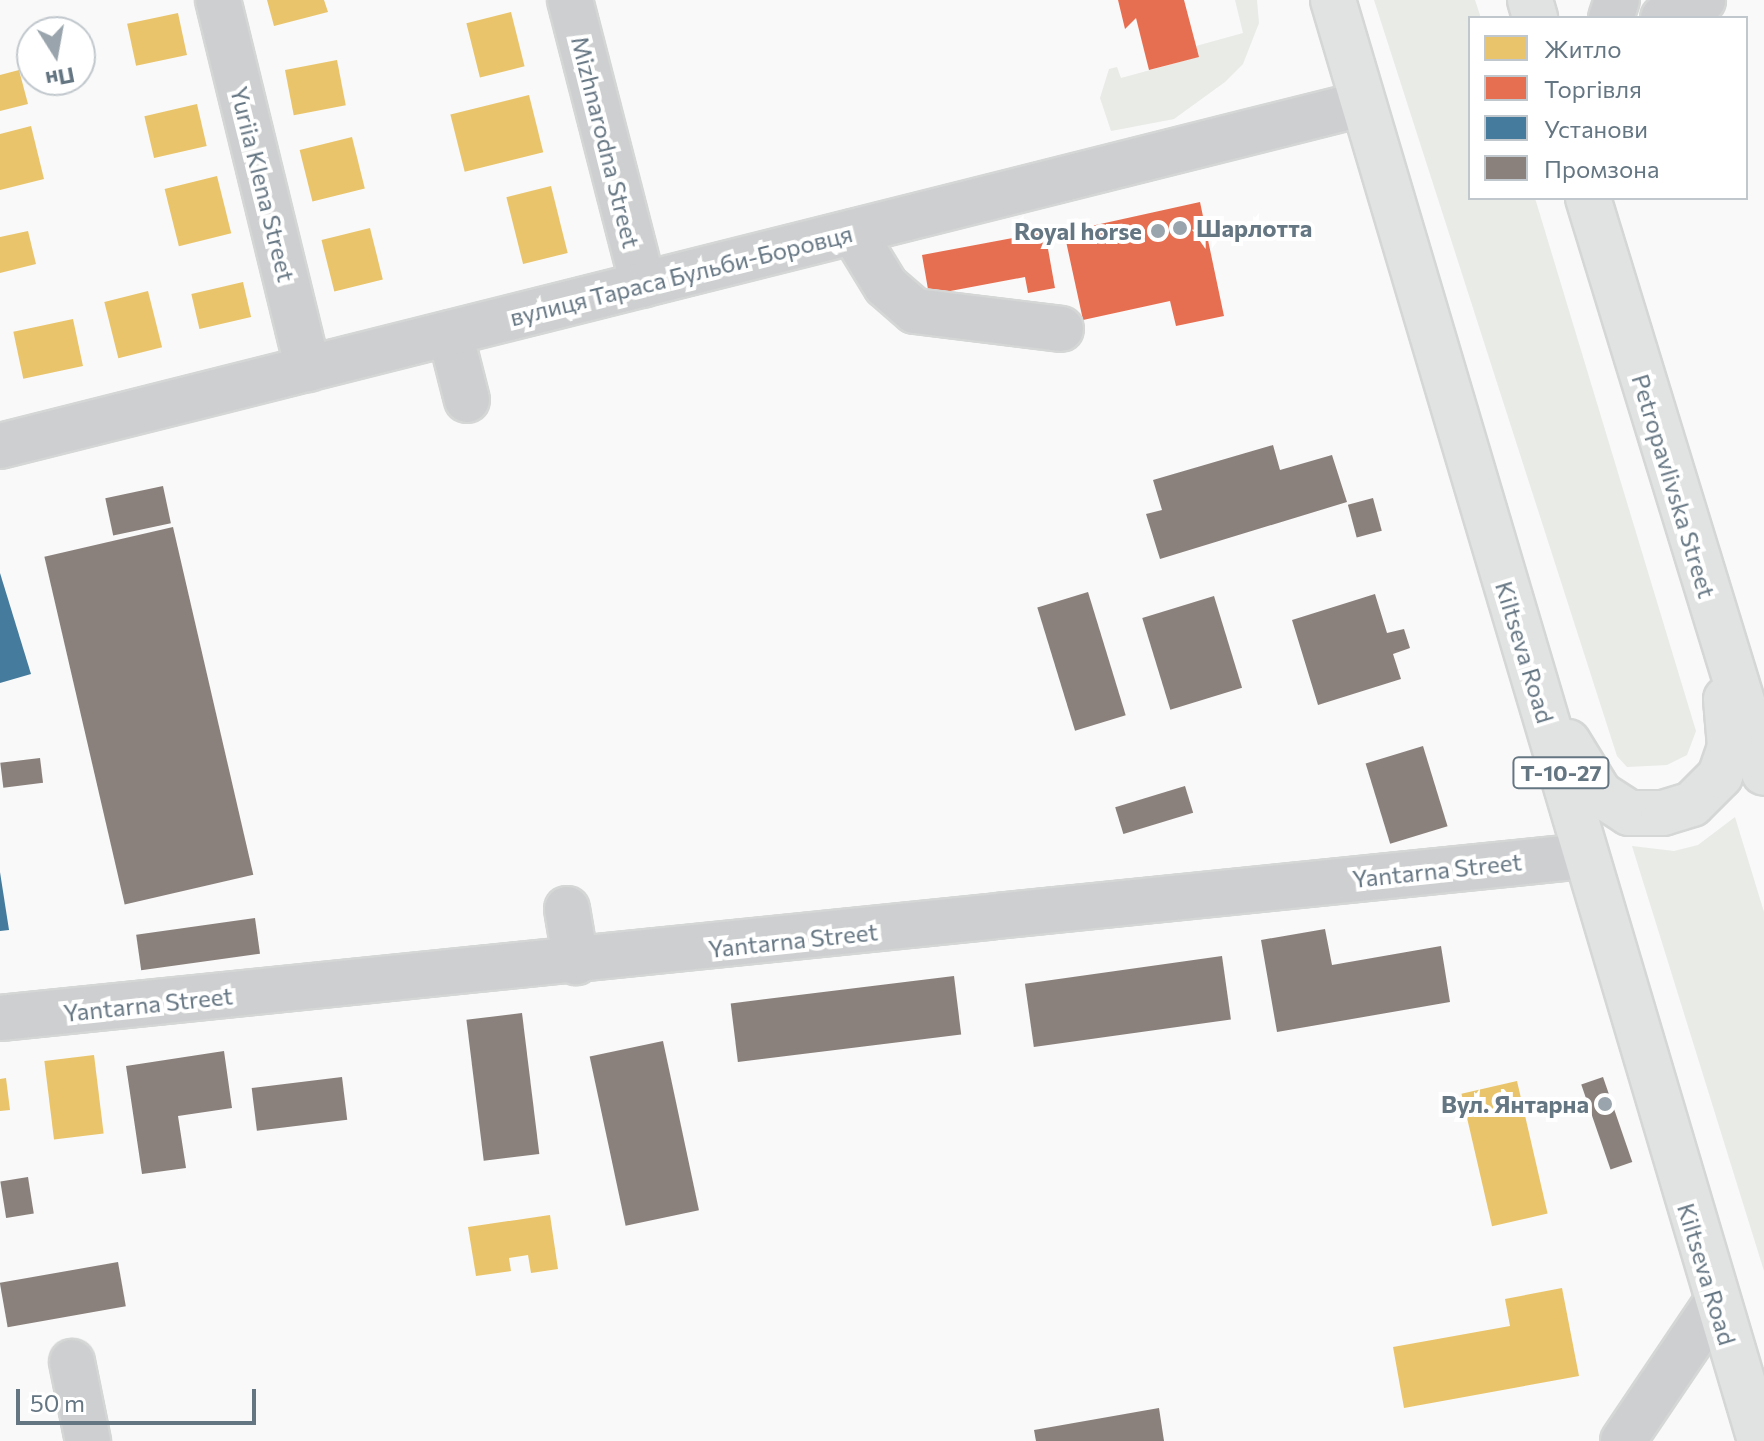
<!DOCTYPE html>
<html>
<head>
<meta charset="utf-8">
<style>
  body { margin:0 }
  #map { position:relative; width:1764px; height:1441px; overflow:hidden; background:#f9f9f9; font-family:Commissioner,sans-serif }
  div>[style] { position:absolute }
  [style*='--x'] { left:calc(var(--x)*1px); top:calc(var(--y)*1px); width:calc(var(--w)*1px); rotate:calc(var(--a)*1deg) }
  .green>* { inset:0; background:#e8ebe6 }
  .homes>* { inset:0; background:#e9c46a; transform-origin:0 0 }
  .shops>* { inset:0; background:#e76f51 }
  .public>* { inset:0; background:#457b9d }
  .industry>* { inset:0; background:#8a817c; transform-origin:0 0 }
  .roads { filter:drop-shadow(2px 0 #d5d6d6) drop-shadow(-2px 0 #d5d6d6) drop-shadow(0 2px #d5d6d6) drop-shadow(0 -2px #d5d6d6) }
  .minor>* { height:44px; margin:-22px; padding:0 22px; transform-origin:22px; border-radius:22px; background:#cecfd0 }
  .highway>* { height:44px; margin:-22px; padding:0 22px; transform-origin:22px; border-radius:22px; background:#e1e2e2 }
  .dots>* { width:22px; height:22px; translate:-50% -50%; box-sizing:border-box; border:4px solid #fff; border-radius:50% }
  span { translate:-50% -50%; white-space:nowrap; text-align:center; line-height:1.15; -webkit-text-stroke:8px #fff; paint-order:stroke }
  .shield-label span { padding:2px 6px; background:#fff; border:2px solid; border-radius:6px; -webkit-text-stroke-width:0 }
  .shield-label { font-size:22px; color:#657683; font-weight:700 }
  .street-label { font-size:24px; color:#657683 }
  .poi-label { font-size:24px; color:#657683; font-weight:700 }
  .left { translate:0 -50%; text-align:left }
  .right { translate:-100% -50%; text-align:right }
  .legend { position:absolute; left:1468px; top:16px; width:280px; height:184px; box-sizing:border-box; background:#fff; border:2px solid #c1c8cd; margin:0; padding:10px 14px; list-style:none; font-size:24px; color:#657683 }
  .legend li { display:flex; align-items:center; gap:16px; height:40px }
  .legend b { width:40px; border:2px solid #c1c8cd }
  .north { position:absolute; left:16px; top:16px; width:80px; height:80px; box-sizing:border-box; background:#fff; border:2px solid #c1c8cd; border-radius:50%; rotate:169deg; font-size:22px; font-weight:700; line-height:32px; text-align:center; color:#657683 }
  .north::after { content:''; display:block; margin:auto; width:28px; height:36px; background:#99a4ac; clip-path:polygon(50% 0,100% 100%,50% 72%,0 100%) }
  .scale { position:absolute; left:16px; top:1389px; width:240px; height:36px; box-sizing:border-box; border:4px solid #657683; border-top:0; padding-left:10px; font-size:24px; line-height:28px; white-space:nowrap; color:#657683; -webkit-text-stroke:6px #fff; paint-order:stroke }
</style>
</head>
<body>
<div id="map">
  <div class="green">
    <i style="clip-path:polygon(1235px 0,1257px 0,1259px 23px,1243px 64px,1225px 82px,1174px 119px,1111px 131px,1100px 98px,1109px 69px,1117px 67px,1121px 78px,1198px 57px,1196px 46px,1243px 33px)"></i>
    <i style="clip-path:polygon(1374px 0,1475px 0,1481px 18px,1470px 18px,1470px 198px,1535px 198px,1696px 731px,1687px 755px,1667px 765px,1627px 767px,1617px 756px)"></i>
    <i style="clip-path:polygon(1735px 817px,1764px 912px,1764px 1271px,1632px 846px,1674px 851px,1698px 845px)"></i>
  </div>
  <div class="homes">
    <i style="clip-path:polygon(267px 0,324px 0,328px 12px,274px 26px)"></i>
    <i style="left:511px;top:12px;width:56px;height:46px;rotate:76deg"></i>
    <i style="left:178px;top:13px;width:43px;height:52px;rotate:78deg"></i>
    <i style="left:337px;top:60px;width:46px;height:53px;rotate:79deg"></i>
    <i style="clip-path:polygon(19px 70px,28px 104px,0 111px,0 75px)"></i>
    <i style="left:529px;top:95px;width:59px;height:81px;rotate:76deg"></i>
    <i style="left:197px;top:104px;width:43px;height:54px;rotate:77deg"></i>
    <i style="clip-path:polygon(31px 126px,44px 179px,0 190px,0 134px)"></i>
    <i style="left:352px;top:137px;width:53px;height:54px;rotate:76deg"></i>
    <i style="left:217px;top:176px;width:59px;height:54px;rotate:76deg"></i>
    <i style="left:551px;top:186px;width:69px;height:46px;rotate:76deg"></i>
    <i style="left:370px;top:228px;width:53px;height:50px;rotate:76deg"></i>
    <i style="clip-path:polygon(28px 231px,36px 264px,0 273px,0 237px)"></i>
    <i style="left:243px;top:282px;width:36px;height:53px;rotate:77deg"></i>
    <i style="left:148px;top:291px;width:58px;height:45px;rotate:76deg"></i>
    <i style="left:73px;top:319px;width:48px;height:61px;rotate:78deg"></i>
    <i style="left:94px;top:1055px;width:79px;height:50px;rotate:83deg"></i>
    <i style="clip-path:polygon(6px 1078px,10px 1110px,0 1111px,0 1079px)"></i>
    <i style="left:1517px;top:1081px;width:136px;height:57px;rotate:77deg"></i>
    <i style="clip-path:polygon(550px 1215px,558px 1269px,531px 1273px,528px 1255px,509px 1258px,511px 1271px,476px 1276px,468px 1227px)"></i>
    <i style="clip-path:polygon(1562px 1288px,1579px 1376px,1404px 1408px,1393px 1347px,1510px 1326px,1505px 1299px)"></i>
  </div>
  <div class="shops">
    <i style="clip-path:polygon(1118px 0,1184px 0,1199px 57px,1149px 70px,1136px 18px,1125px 29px)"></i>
    <i style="clip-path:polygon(1200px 202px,1224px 316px,1176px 326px,1170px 301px,1083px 320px,1064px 232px)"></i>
    <i style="clip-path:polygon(1045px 232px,1055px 288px,1028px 293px,1025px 277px,929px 295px,922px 255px)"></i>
  </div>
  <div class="public">
    <i style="clip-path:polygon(0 573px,31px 674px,0 683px)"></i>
    <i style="clip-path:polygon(0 872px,9px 930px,0 931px)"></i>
  </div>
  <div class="industry">
    <i style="clip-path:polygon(1273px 445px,1280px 470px,1332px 455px,1347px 502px,1160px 559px,1146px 514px,1162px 510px,1153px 480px)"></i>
    <i style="left:163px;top:486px;width:38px;height:59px;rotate:78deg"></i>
    <i style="left:1373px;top:498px;width:34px;height:26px;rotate:75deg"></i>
    <i style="left:173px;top:527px;width:357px;height:132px;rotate:77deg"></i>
    <i style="left:1088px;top:592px;width:129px;height:53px;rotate:73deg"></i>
    <i style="clip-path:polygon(1375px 594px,1387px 633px,1404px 629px,1410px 648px,1393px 654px,1401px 679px,1318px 705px,1292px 620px)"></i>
    <i style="left:1214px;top:596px;width:96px;height:75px;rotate:73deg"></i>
    <i style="left:1423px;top:746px;width:84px;height:60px;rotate:73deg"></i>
    <i style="left:40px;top:758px;width:25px;height:40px;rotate:83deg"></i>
    <i style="left:1185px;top:786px;width:28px;height:73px;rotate:73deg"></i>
    <i style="left:255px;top:918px;width:36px;height:120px;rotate:82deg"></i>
    <i style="clip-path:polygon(1325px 929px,1332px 965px,1441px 946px,1450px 1002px,1277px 1032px,1261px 940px)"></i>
    <i style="left:1222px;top:956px;width:64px;height:199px;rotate:82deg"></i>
    <i style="left:954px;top:976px;width:59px;height:225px;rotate:83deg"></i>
    <i style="left:522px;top:1013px;width:142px;height:56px;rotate:83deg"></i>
    <i style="left:663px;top:1041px;width:173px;height:75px;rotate:78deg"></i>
    <i style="clip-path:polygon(224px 1051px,232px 1108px,178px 1116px,186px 1168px,142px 1174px,126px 1066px)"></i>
    <i style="left:342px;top:1077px;width:43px;height:91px;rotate:83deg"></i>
    <i style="left:1603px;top:1077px;width:90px;height:23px;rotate:71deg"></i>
    <i style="left:28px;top:1177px;width:37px;height:28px;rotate:81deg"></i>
    <i style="left:118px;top:1262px;width:45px;height:120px;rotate:80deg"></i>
    <i style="clip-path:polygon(1159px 1408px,1164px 1441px,1036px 1441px,1034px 1430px)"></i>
  </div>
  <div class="roads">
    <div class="minor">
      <i style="--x:218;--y:0;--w:380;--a:76.3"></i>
      <i style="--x:570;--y:0;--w:294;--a:75.6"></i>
      <i style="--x:1611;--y:18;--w:19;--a:-72"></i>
      <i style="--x:1663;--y:18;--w:44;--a:-24.2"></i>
      <i style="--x:853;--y:232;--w:63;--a:58.6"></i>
      <i style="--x:886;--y:286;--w:38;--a:41"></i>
      <i style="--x:915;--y:311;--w:147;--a:7"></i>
      <i style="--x:450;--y:333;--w:69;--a:75.8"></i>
      <i style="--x:0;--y:446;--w:1404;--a:-14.1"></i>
      <i style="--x:567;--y:909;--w:54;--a:80.4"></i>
      <i style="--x:0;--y:1018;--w:1593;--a:-5.84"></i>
      <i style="--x:72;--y:1362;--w:81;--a:78.6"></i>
      <i style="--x:1623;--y:1441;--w:166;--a:-56"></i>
    </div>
    <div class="highway">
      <i style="--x:1333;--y:0;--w:1503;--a:73.49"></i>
      <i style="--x:1530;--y:0;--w:19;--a:74"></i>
      <i style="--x:1588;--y:198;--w:601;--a:72.98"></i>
      <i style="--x:1568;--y:742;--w:61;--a:58.4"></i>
      <i style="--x:1600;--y:794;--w:35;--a:33"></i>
      <i style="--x:1629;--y:813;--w:34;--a:0"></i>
      <i style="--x:1663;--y:813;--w:30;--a:-17"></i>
      <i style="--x:1692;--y:804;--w:40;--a:-45"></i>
      <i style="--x:1720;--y:776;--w:31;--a:-71"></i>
      <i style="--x:1730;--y:747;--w:48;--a:-94.8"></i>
    </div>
  </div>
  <div class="dots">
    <i style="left:1180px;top:228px;background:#99a4ac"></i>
    <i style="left:1158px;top:231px;background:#99a4ac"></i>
    <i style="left:1605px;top:1104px;background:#99a4ac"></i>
  </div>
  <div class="shield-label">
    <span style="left:1561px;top:773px">Т-10-27</span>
  </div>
  <div class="street-label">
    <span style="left:606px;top:142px;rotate:76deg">Mizhnarodna Street</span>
    <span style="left:263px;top:184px;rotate:76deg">Yuriia Klena Street</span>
    <span style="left:681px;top:275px;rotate:-14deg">вулиця Тараса Бульби-Боровця</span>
    <span style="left:1674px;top:486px;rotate:73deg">Petropavlivska Street</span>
    <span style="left:1525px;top:652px;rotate:73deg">Kiltseva Road</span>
    <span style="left:1437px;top:870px;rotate:-6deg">Yantarna Street</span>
    <span style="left:793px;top:940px;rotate:-6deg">Yantarna Street</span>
    <span style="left:148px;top:1004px;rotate:-6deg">Yantarna Street</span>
    <span style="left:1707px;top:1274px;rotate:73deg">Kiltseva Road</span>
  </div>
  <div class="poi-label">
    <span class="left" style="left:1196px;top:228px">Шарлотта</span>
    <span class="right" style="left:1142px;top:231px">Royal horse</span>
    <span class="right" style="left:1589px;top:1104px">Вул. Янтарна</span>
  </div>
  <ul class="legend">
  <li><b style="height:22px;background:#e9c46a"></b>Житло</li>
  <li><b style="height:22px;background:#e76f51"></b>Торгівля</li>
  <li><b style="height:22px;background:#457b9d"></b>Установи</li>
  <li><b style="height:22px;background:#8a817c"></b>Промзона</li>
  </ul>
  <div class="north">Пн</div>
  <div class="scale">50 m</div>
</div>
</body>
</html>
